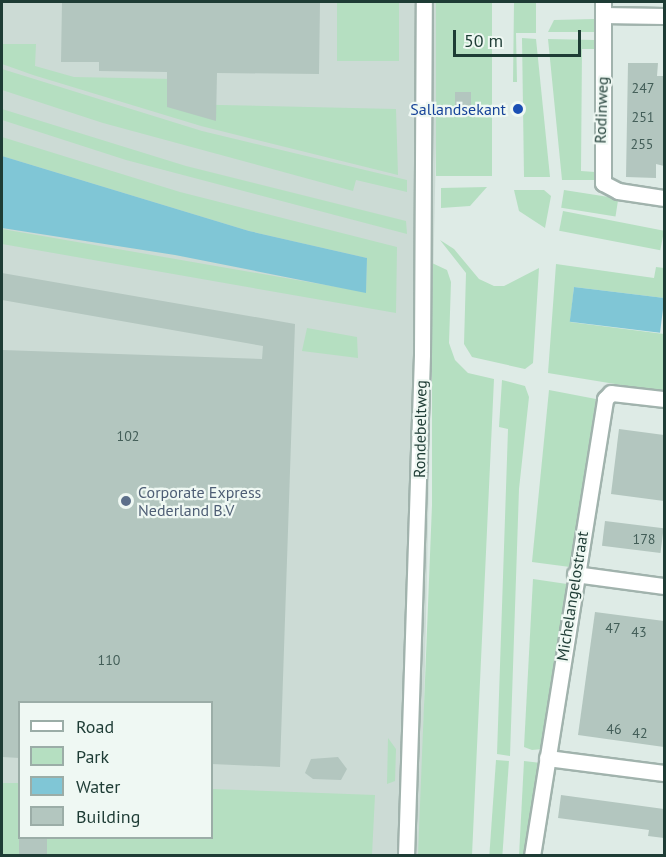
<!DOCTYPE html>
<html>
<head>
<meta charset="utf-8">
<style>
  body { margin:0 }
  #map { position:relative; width:666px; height:857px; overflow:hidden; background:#deebe6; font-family:"PT Sans",sans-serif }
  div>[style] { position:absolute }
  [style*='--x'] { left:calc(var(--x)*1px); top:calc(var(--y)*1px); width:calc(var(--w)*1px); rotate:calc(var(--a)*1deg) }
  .built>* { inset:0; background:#ccdbd5 }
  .green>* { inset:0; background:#b5dfc1; transform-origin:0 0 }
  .water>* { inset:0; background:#80c6d6; transform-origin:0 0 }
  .building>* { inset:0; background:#b3c6bf; transform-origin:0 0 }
  .roads { filter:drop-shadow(2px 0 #a1b3ad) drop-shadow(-2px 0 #a1b3ad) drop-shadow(0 2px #a1b3ad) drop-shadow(0 -2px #a1b3ad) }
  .street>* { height:15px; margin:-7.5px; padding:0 7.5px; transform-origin:7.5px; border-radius:7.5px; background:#fff }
  .dots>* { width:16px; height:16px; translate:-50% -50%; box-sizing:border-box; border:3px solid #eff8f3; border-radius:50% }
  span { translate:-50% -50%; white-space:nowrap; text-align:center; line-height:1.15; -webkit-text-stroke:4.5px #eff8f3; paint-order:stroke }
  .number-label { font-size:14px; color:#435e58 }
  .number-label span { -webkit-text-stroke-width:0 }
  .transit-label { font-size:16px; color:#164399 }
  .right { translate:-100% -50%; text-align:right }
  .street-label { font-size:16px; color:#1e3c35 }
  .service-label { font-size:16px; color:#4e5e75 }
  .left { translate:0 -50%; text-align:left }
  .frame { position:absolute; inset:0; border:3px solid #1e3c35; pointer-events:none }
  .legend { position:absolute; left:18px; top:701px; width:195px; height:138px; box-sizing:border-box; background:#eff8f3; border:2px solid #9bada7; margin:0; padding:8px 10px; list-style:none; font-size:18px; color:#1e3c35 }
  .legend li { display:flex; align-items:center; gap:12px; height:30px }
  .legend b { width:30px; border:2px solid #9bada7 }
  .scale { position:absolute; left:453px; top:30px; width:128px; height:27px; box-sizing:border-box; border:3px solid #1e3c35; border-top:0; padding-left:8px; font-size:18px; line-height:21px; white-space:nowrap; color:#1e3c35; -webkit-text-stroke:4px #eff8f3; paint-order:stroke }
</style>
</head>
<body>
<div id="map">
  <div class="built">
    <i style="clip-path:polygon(evenodd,2px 2px,439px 2px,421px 855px,2px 856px,2px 2px,20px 702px,212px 702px,212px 838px,20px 838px,20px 702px)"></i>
  </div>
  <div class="green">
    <i style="left:337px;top:2px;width:62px;height:59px"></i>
    <i style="left:436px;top:2px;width:56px;height:174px"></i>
    <i style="clip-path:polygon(514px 2px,536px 2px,536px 33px,516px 33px,517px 82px,513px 82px)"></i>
    <i style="clip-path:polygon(594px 19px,594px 32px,548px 32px,554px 20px)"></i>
    <i style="clip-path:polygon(522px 38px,536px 39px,550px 177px,524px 177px)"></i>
    <i style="clip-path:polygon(548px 39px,595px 40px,595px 49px,582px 49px,581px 171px,595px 172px,595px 180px,562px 180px)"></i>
    <i style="clip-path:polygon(2px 44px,36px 44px,35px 66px,74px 77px,174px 79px,174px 104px,396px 109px,398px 175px,201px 126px,33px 75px,2px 64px)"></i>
    <i style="clip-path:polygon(2px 69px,202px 131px,407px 180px,407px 192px,356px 180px,353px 191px,103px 123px,2px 90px)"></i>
    <i style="clip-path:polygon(2px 109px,186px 166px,406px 221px,407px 234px,126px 160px,2px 120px)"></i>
    <i style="clip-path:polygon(2px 137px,180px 192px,397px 247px,396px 313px,2px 244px,2px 229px,366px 292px,367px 258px,249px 231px,2px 156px)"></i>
    <i style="clip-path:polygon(487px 187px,470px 206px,441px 208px,441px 188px)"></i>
    <i style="clip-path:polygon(514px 190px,544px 190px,551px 196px,545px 228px,519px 211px)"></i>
    <i style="left:564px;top:190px;width:55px;height:18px;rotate:9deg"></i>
    <i style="left:563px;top:211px;width:103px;height:20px;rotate:11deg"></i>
    <i style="clip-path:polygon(440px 240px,454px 249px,479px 279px,494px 286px,504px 286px,539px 268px,533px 363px,525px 369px,472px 357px,464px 344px,466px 273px)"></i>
    <i style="clip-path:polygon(432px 263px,447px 270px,451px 282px,449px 343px,455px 360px,468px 373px,494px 379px,472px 855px,418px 855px,432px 505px)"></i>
    <i style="clip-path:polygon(556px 264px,654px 278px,656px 267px,664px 268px,664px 298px,574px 287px,570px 322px,664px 334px,664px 392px,548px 373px)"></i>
    <i style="clip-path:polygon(307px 328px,357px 337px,358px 358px,302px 351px)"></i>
    <i style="clip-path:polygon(502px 380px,525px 386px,529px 397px,519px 489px,510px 756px,497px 754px,508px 429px,499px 427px)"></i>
    <i style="clip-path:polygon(549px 390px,596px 399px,570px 567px,532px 562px)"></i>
    <i style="clip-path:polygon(533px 579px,567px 584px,543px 749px,532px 750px,524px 747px)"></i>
    <i style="clip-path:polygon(388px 738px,396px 749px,395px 781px,387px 784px)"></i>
    <i style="left:496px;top:760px;width:13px;height:95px;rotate:4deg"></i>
    <i style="clip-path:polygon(524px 761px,541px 763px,527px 855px,519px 856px)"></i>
    <i style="clip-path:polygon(2px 783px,19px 783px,20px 838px,212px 838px,212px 789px,375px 795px,372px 855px,2px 855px)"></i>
  </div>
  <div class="water">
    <i style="clip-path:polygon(2px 156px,249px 231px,367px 258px,366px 293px,175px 255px,2px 228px)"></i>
    <i style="left:574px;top:287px;width:91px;height:35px;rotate:7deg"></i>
  </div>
  <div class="building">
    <i style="clip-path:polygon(62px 2px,320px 2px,319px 74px,217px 73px,216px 121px,167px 107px,167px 72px,99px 71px,99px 62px,61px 62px)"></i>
    <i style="clip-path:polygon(628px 63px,658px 63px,657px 76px,664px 76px,664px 166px,656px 164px,656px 178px,626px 177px)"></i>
    <i style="left:455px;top:92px;width:16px;height:18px"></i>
    <i style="clip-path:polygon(2px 273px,295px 324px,280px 767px,212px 764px,212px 702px,20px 702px,20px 758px,2px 757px,2px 350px,262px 359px,263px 346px,2px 300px)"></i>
    <i style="clip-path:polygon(619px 429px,664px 435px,664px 501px,611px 494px)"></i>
    <i style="left:605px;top:521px;width:59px;height:25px;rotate:7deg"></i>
    <i style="clip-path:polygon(595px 612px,664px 621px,664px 747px,578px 735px)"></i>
    <i style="clip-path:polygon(338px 757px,347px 769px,341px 780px,313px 779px,305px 773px,311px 759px)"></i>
    <i style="clip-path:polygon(561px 795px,664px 809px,664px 838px,648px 836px,649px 830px,558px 818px)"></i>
    <i style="left:19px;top:837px;width:28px;height:18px"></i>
  </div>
  <div class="roads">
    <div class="street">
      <i style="--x:603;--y:2;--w:181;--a:90"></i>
      <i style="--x:603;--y:183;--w:17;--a:28"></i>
      <i style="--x:618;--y:191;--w:47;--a:8.7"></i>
      <i style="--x:603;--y:15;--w:61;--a:0.9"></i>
      <i style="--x:575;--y:574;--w:90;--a:7.7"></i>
      <i style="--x:547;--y:758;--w:118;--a:7.3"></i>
      <i style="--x:406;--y:856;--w:502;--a:-88.17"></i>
      <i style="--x:422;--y:354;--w:352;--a:-89.7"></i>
      <i style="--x:532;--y:856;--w:463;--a:-80.9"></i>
      <i style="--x:605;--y:399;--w:8;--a:-45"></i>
      <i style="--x:611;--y:393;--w:53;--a:6.5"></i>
    </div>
  </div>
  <div class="dots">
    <i style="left:518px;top:109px;background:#1a4fb4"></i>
    <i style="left:126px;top:501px;background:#5c6f8a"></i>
  </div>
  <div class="number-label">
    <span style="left:643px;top:88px">247</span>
    <span style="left:643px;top:117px">251</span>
    <span style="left:642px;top:144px">255</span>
    <span style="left:128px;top:436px">102</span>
    <span style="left:644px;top:539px">178</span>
    <span style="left:613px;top:628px">47</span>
    <span style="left:639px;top:632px">43</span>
    <span style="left:109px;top:660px">110</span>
    <span style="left:614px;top:729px">46</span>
    <span style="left:640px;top:733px">42</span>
  </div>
  <div class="transit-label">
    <span class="right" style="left:506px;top:109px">Sallandsekant</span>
  </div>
  <div class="street-label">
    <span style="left:601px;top:110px;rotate:-88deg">Rodinweg</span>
    <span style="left:420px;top:429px;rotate:-89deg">Rondebeltweg</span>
    <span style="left:572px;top:596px;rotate:-81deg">Michelangelostraat</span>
  </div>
  <div class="service-label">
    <span class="left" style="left:138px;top:501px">Corporate Express<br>Nederland B.V</span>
  </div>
  <div class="frame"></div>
  <ul class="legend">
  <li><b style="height:8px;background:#fff"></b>Road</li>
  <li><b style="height:16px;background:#b5dfc1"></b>Park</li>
  <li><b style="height:16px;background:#80c6d6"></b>Water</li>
  <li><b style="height:16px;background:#b3c6bf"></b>Building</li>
  </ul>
  <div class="scale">50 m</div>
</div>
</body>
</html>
